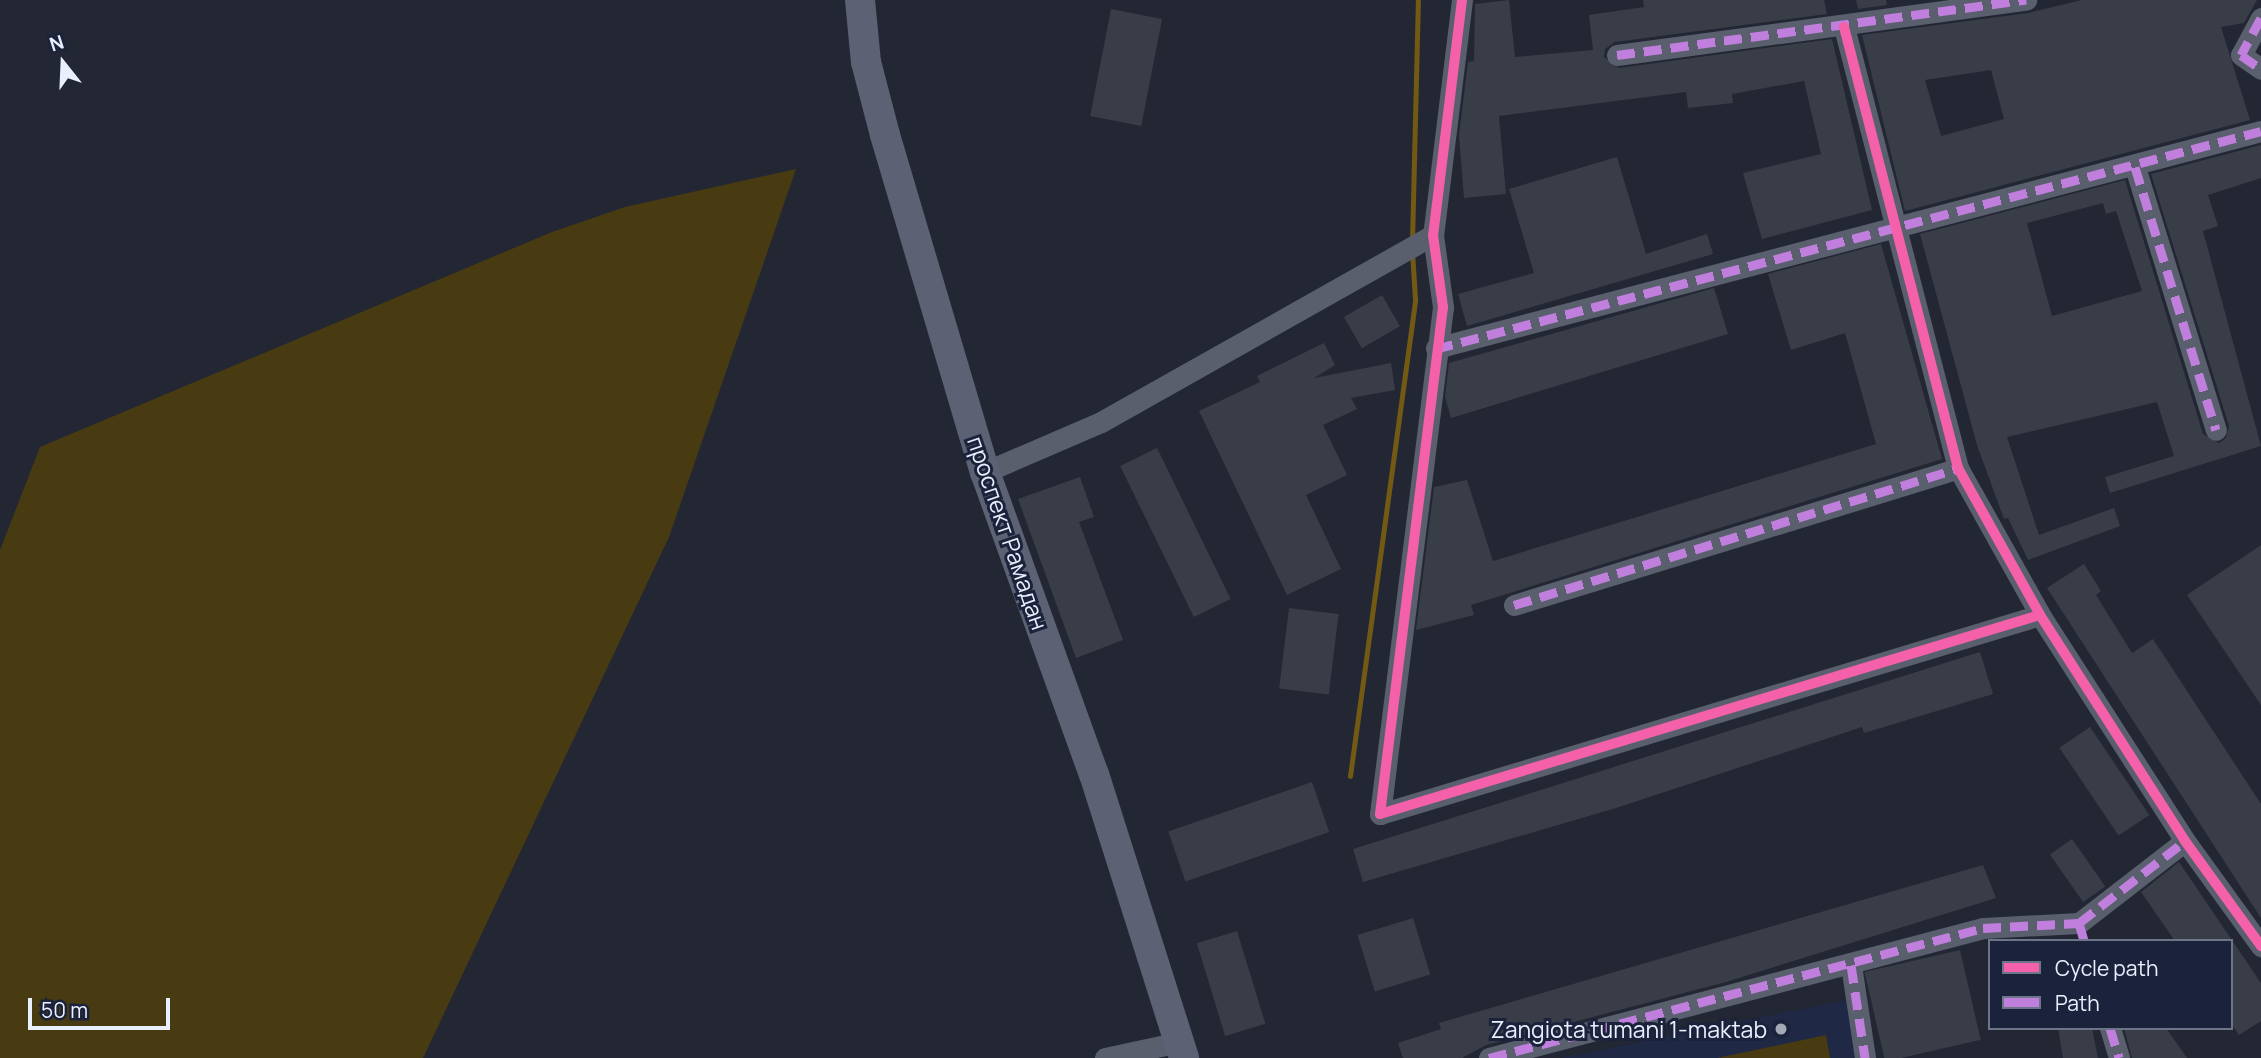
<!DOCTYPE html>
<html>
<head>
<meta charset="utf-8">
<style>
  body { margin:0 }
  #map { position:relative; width:2261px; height:1058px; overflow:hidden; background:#232734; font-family:Manrope,sans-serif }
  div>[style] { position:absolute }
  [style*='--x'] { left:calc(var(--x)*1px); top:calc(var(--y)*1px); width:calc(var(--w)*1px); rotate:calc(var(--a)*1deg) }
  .built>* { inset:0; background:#1f2844 }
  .green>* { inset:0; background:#483a11 }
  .stream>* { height:5px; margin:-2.5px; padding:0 2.5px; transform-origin:2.5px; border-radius:2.5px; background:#725a14 }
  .building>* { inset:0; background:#393d48; transform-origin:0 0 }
  .street>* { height:21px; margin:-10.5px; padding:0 10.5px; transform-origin:10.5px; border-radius:10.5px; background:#5a5f6e }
  .secondary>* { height:30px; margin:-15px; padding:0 15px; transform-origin:15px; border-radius:15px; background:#5c6273 }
  .quiet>* { height:9px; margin-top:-4.5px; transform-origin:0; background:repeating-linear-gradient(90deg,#c07fdc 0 18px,transparent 0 27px) }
  .cycleway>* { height:10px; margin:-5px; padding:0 5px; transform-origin:5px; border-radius:5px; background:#f560ab }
  .dots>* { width:19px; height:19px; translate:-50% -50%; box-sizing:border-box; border:4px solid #1b233c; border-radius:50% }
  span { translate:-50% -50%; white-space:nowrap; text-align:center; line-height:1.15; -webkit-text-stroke:6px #1b233c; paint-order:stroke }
  .street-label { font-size:23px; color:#e9effc }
  .poi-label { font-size:23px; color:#e9effc }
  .right { translate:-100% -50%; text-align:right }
  .legend { position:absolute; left:1988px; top:939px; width:245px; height:91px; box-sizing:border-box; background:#1b233c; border:2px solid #6d7589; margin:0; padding:9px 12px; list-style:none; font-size:21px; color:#e9effc }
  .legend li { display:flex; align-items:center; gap:14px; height:35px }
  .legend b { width:35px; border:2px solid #6d7589 }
  .north { position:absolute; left:28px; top:28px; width:70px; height:70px; -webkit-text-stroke:5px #1b233c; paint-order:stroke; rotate:342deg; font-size:19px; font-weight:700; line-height:28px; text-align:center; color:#e9effc }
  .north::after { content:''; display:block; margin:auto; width:24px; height:32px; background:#e9effc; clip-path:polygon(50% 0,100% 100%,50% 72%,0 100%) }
  .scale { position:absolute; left:28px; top:998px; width:142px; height:32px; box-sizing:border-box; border:4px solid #e9effc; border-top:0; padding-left:9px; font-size:21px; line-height:24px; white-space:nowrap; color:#e9effc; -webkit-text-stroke:5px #1b233c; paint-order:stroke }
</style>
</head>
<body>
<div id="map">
  <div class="built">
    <i style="clip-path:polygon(1852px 999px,1860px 1058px,1562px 1058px)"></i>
  </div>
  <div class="green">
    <i style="clip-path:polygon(796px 169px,669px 537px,423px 1058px,0 1058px,0 550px,40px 447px,552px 232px,625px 207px)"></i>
    <i style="clip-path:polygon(1826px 1035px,1830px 1058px,1717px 1058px)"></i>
  </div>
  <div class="stream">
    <i style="--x:1412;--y:242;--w:242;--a:-88.6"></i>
    <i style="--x:1350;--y:776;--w:481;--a:-82.2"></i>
    <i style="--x:1415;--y:299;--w:48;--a:-93.6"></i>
  </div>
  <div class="building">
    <i style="clip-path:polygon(1509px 0,1515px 57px,1593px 50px,1589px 15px,1644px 7px,1643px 0,1824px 0,1827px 14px,1615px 42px,1605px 49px,1604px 57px,1619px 68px,1832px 39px,1872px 210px,1762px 239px,1743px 173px,1821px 154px,1804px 81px,1732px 94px,1733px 103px,1688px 108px,1686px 92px,1499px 116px,1506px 194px,1464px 198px,1459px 135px,1468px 62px,1474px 61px,1475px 4px)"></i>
    <i style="clip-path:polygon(1856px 0,1886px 0,1887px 5px,1858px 9px)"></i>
    <i style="clip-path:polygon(evenodd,2082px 0,2257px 0,2244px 23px,2221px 27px,2250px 120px,1905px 211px,1862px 35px,2028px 13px,2082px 0,1991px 70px,2004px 119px,1941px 136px,1925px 80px,1991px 70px)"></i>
    <i style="left:1111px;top:9px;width:52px;height:109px;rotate:11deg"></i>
    <i style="clip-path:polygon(evenodd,2261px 145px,2261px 178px,2208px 195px,2218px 226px,2203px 231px,2261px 446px,2110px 493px,2105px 477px,2174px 456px,2157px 402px,2007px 437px,2039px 535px,2114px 508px,2120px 526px,2028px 560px,2008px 518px,2004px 519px,1977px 445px,1920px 234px,2125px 180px,2203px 434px,2219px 443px,2226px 438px,2229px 426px,2151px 174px,2261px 145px,2103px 203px,2106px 214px,2116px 211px,2142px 291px,2052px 316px,2027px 223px,2103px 203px)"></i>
    <i style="clip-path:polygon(1617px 157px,1646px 254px,1707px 234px,1713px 254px,1467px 326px,1458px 294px,1534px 273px,1509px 189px)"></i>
    <i style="clip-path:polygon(1881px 244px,1942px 459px,1471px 605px,1474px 615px,1416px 630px,1434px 487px,1467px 480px,1493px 561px,1876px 444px,1845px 333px,1791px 350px,1768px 274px)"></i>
    <i style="clip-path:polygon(1714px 288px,1728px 334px,1451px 418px,1445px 397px,1449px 363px)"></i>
    <i style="left:1382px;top:295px;width:36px;height:44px;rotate:60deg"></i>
    <i style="clip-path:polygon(1324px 343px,1335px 365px,1314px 378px,1391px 363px,1395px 390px,1351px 398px,1357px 409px,1323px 425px,1347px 475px,1306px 495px,1341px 569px,1287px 595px,1199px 411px,1260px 382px,1257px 376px)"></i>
    <i style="left:1157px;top:448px;width:168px;height:41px;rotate:64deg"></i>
    <i style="clip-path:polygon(1080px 477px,1094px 517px,1079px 522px,1123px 640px,1076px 658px,1018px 499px)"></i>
    <i style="clip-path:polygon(2261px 545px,2261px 705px,2187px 595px)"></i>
    <i style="clip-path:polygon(2084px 564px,2101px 591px,2096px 595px,2132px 653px,2153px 639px,2261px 804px,2261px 918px,2047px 588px)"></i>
    <i style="left:1289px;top:608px;width:50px;height:81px;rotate:7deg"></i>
    <i style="clip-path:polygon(1980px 652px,1993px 694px,1864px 733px,1862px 727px,1616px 808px,1363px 882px,1353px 849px)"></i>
    <i style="left:2090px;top:727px;width:106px;height:37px;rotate:56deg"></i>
    <i style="left:1312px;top:782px;width:53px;height:152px;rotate:71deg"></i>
    <i style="left:2072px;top:839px;width:58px;height:27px;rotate:55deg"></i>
    <i style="clip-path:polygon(2179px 862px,2261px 983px,2261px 1021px,2239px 1035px,2231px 1023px,2231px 941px,2175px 941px,2141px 892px)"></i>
    <i style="clip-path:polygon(1983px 865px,1996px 898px,1726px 982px,1486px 1045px,1462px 1058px,1403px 1058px,1398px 1043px,1441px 1029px,1439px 1023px)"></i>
    <i style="left:1413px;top:918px;width:59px;height:58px;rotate:73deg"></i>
    <i style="left:1237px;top:931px;width:97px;height:42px;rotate:73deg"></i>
    <i style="left:1960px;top:950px;width:92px;height:98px;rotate:77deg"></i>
    <i style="clip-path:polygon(2058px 1028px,2092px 1028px,2098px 1058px,2063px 1058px)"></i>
    <i style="clip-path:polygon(2124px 1028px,2166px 1028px,2187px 1058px,2132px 1058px)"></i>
  </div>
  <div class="street">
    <i style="--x:1462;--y:0;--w:237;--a:97"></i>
    <i style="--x:1433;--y:235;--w:73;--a:82.1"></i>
    <i style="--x:1443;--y:307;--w:511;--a:97.08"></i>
    <i style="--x:1380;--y:814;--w:689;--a:-16.78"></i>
    <i style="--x:2261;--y:18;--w:42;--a:118.4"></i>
    <i style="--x:2241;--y:55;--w:24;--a:35"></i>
    <i style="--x:1844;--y:27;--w:455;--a:75.5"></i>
    <i style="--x:1958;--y:468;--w:168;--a:60.8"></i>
    <i style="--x:2040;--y:615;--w:269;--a:57.3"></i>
    <i style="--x:2185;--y:841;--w:130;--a:54.1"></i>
    <i style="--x:1617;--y:55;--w:413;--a:-7.7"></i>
    <i style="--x:2135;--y:167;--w:275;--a:72.9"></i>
    <i style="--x:1436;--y:348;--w:853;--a:-14.74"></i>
    <i style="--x:985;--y:472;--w:126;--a:-23.3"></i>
    <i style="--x:1101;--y:422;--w:381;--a:-29.4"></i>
    <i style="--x:1514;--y:605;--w:465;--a:-17.1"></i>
    <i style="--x:1851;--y:965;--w:94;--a:81.4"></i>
    <i style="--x:2110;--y:1028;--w:31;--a:73"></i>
    <i style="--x:1105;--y:1058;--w:76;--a:-12.2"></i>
    <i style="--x:1489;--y:1058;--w:511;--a:-14.74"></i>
    <i style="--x:1983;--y:928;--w:96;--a:-3"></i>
    <i style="--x:2079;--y:923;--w:134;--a:-37.7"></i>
  </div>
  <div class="secondary">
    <i style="--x:860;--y:0;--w:62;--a:84.5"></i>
    <i style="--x:866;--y:62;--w:75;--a:75.4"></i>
    <i style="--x:885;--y:135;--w:352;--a:73.5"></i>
    <i style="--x:985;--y:472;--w:321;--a:70.2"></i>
    <i style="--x:1094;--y:774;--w:298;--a:72.4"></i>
  </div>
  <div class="quiet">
    <i style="--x:2261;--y:18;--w:42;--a:118.4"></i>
    <i style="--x:2241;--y:55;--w:24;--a:35"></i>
    <i style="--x:1617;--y:55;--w:413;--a:-7.7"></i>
    <i style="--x:2135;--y:167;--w:275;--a:72.9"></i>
    <i style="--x:1435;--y:349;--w:854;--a:-14.78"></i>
    <i style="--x:1514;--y:605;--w:465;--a:-17.1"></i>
    <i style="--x:2079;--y:923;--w:19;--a:74"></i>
    <i style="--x:1851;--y:965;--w:94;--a:81.4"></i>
    <i style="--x:2110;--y:1028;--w:31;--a:73"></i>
    <i style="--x:1489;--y:1058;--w:511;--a:-14.74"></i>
    <i style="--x:1983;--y:928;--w:96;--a:-3"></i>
    <i style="--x:2079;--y:923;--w:134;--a:-37.7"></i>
  </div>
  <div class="cycleway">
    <i style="--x:1462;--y:0;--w:237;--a:97"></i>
    <i style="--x:1433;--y:235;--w:73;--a:82.1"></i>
    <i style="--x:1443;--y:307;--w:511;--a:97.08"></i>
    <i style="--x:1380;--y:814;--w:689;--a:-16.78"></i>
    <i style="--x:1844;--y:27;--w:455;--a:75.5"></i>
    <i style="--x:1958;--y:468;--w:168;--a:60.8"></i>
    <i style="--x:2040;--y:615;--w:269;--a:57.3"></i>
    <i style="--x:2185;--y:841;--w:130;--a:54.1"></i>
  </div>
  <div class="dots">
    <i style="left:1781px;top:1029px;background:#a4a9b6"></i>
  </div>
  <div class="street-label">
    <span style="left:1008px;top:533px;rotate:71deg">проспект Рамадан</span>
  </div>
  <div class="poi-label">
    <span class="right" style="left:1767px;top:1029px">Zangiota tumani 1-maktab</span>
  </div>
  <ul class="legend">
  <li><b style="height:9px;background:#f560ab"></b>Cycle path</li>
  <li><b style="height:9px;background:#c07fdc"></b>Path</li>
  </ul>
  <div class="north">N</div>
  <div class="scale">50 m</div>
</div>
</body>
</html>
